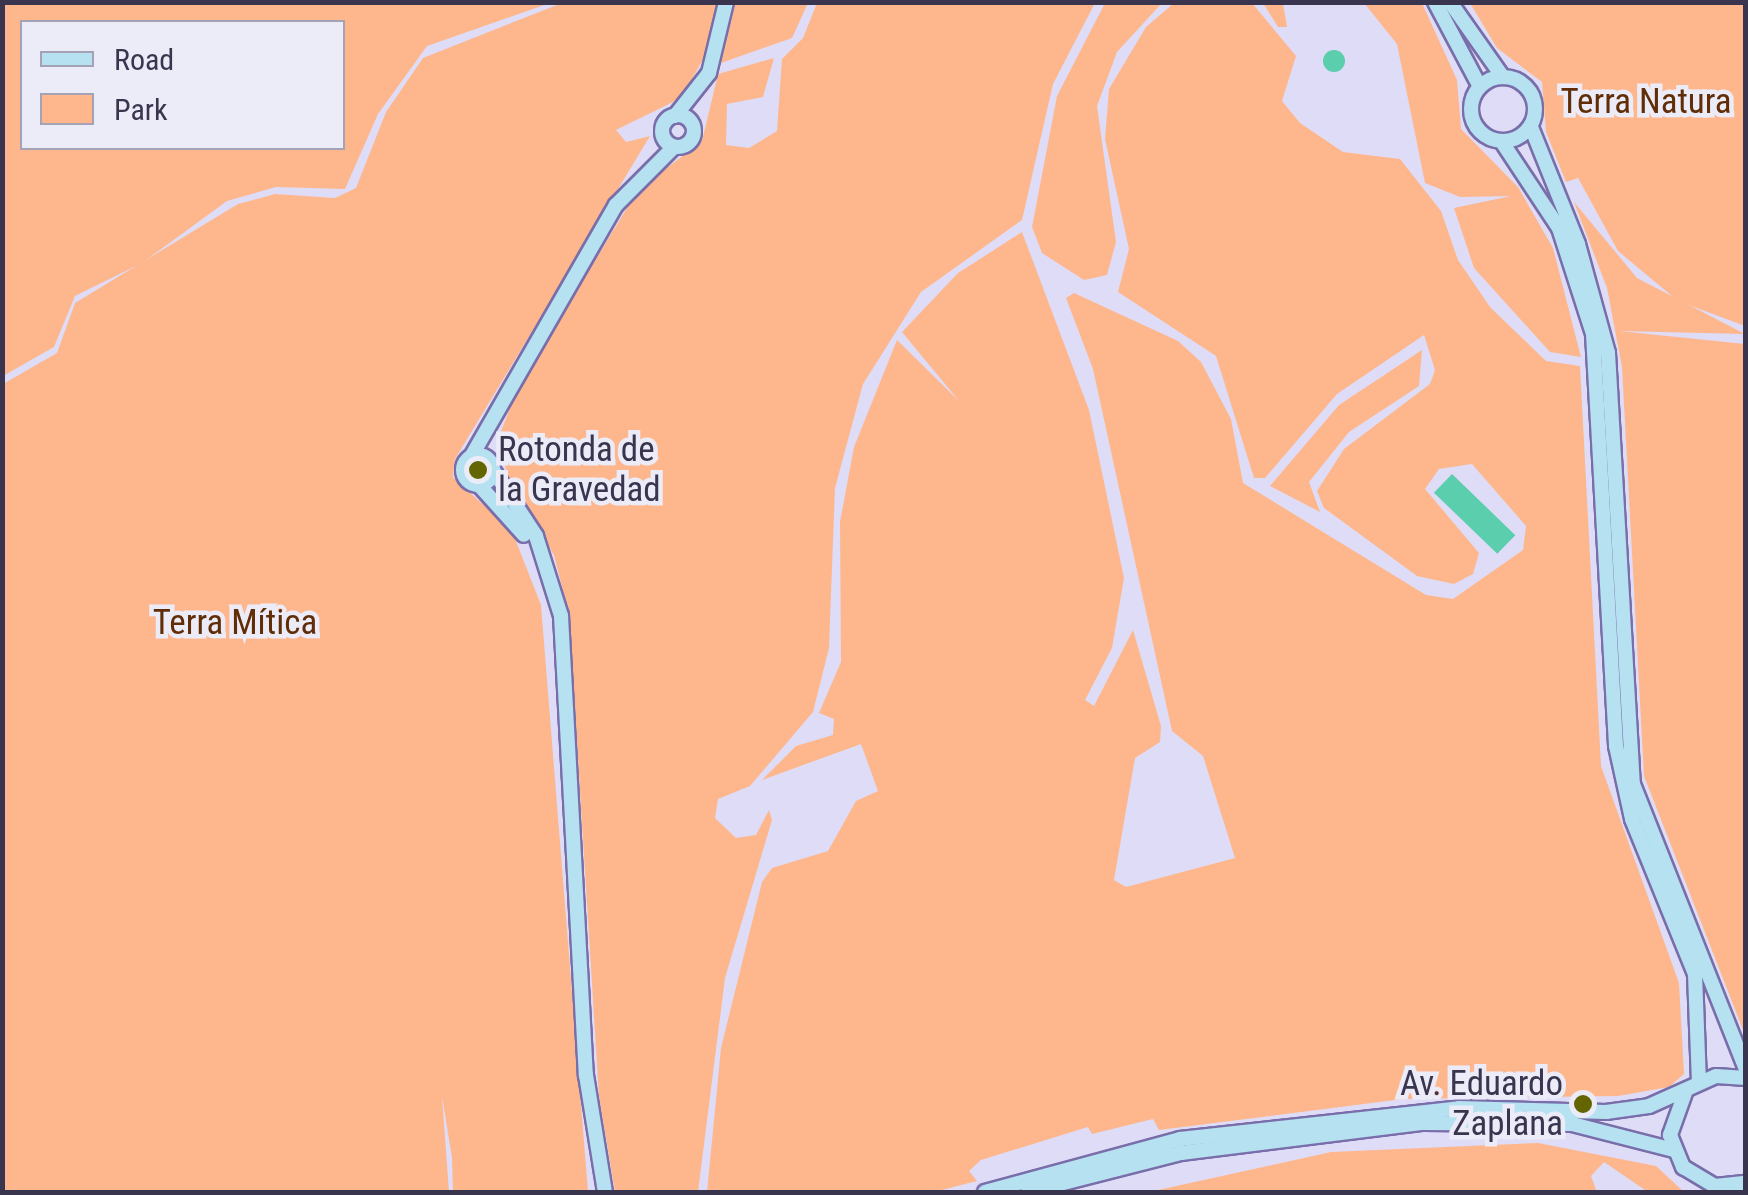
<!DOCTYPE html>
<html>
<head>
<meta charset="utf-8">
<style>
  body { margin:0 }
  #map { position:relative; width:1748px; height:1195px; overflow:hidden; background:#dfdcf7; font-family:"Roboto Condensed",sans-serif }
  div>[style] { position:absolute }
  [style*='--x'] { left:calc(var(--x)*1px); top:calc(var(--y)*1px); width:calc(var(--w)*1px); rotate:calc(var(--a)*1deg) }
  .green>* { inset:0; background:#feb78d }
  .water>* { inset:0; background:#5bcead; transform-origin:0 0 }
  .round { border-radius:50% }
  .roads { filter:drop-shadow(2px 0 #796eaa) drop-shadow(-2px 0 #796eaa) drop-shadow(0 2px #796eaa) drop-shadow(0 -2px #796eaa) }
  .secondary>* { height:14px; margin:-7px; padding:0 7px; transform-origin:7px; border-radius:7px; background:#b6e1f1 }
  .secondary>.ring { margin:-7px; padding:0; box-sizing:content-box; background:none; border:14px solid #b6e1f1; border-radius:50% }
  .dots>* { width:28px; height:28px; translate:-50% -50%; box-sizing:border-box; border:5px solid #ecebf8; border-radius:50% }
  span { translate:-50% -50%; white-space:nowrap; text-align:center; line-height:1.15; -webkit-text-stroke:9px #ecebf8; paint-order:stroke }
  .park-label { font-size:35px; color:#602d06 }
  .poi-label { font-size:35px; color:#39354f }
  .left { translate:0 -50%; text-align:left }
  .right { translate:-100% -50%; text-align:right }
  .frame { position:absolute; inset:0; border:5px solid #39354f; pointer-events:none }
  .legend { position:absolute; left:20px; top:20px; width:325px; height:130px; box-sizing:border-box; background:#ecebf8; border:2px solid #a4a2b4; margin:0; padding:12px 18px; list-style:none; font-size:30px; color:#39354f }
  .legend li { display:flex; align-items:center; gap:20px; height:50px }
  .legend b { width:50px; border:2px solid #a4a2b4 }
</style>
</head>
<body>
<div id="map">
  <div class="green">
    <i style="clip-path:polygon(evenodd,3px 2px,550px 2px,550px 3px,427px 46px,378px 114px,345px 189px,276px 187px,227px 201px,142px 263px,75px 296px,54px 347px,3px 376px,3px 2px,342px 22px,342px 148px,22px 148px,22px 22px,342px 22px)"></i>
    <i style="clip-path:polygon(562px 3px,717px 3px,705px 56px,681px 98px,616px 130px,626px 142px,650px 136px,455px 459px,453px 477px,512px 531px,541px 605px,588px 1192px,453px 1192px,452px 1158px,442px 1096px,449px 1192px,3px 1192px,3px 384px,57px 353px,75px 303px,238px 204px,275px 194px,335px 198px,356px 188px,386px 112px,423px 58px)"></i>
    <i style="clip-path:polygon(735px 3px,735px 2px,808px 3px,792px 38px,721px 63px)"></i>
    <i style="clip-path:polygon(817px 3px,1095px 3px,1053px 84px,1022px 220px,921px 292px,863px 384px,835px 488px,829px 648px,813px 712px,750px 786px,718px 799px,715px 818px,736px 838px,756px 835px,769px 810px,772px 820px,725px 978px,698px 1192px,615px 1192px,599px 1096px,569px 614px,554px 555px,508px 477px,498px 439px,519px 385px,638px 190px,702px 141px,718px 74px,774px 58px,763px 97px,727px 104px,726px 145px,749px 148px,777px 131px,782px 59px,803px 38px)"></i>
    <i style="clip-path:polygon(1105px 3px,1162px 3px,1117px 52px,1097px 106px,1116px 242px,1107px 275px,1084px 280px,1042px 253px,1032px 227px,1057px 96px)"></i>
    <i style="clip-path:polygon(1174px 3px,1252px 3px,1296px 56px,1282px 101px,1300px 123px,1343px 152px,1400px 159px,1441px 211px,1458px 260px,1490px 307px,1546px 361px,1580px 366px,1601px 766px,1679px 983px,1684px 1074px,1669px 1087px,1618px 1096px,1403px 1099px,1159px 1130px,1153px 1119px,1092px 1134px,1088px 1127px,981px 1160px,969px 1171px,977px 1181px,934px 1192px,707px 1192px,721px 1048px,762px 882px,772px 868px,828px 851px,856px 801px,878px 791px,861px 744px,762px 780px,796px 746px,833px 735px,834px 719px,819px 713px,841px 662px,840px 522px,854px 447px,897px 340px,959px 401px,902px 332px,958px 273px,1022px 232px,1089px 410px,1124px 578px,1112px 648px,1085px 700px,1094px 706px,1133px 630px,1161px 726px,1160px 742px,1135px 758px,1114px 880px,1126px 887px,1235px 858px,1203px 756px,1172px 731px,1093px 369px,1066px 298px,1074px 293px,1178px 341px,1201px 362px,1231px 419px,1243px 483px,1426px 595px,1453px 599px,1523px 550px,1526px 526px,1472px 464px,1439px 469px,1425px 489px,1479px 553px,1473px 574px,1454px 584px,1417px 576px,1324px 508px,1317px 491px,1344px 449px,1430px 384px,1435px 370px,1424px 335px,1337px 394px,1265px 478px,1254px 478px,1216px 356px,1118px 292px,1129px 249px,1105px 139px,1109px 89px,1146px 27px)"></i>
    <i style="clip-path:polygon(1263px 3px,1283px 3px,1287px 27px,1278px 27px)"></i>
    <i style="clip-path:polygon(1364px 3px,1422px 3px,1457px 80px,1461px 129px,1518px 187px,1553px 248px,1581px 357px,1550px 352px,1474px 268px,1454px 208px,1511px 196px,1460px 197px,1425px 183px,1397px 44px)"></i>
    <i style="clip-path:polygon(1470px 3px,1745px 3px,1745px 326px,1678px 301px,1618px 251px,1578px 178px,1566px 182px,1546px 132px,1542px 82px,1497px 48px)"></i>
    <i style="clip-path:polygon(1574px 202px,1637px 278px,1745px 334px,1619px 331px,1745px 344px,1745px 1035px,1644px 776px,1622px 367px,1607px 288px)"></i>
    <i style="clip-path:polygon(1422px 350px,1419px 386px,1349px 432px,1309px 482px,1320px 512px,1270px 486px,1339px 405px)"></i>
    <i style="clip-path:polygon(1538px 1143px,1656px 1166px,1684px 1192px,1648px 1192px,1604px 1162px,1591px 1176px,1597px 1192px,1149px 1192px,1331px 1152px)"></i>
  </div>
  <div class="water">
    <i class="round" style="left:1323px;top:50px;width:22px;height:22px"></i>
    <i style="left:1452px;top:474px;width:88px;height:26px;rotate:44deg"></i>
  </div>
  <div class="roads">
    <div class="secondary">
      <i style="--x:1435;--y:2;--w:96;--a:62.1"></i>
      <i style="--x:1450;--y:2;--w:92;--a:54.8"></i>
      <i class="ring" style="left:1471px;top:77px;width:50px;height:50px"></i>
      <i class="ring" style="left:662px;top:115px;width:18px;height:18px"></i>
      <i style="--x:675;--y:116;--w:55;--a:-51.7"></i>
      <i style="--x:709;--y:73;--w:73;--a:-76.5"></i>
      <i style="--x:1531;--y:127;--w:126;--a:68.1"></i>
      <i style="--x:1578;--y:244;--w:113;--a:74.6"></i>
      <i style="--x:1608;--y:353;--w:432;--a:86.7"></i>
      <i style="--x:1633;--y:784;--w:307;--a:68.4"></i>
      <i style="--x:1502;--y:142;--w:103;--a:56.5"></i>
      <i style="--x:1559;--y:228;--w:111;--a:72.2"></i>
      <i style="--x:1593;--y:334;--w:413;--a:86.8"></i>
      <i style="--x:1616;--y:746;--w:75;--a:77.6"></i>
      <i style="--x:1632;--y:819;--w:167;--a:67.9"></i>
      <i style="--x:1695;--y:974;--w:108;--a:87.9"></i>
      <i class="ring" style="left:463px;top:455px;width:16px;height:16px"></i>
      <i style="--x:471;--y:457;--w:291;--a:-60.1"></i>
      <i style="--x:616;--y:205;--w:82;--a:-45"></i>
      <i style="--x:493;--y:470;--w:79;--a:56.9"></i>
      <i style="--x:536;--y:536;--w:84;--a:72.6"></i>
      <i style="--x:561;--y:616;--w:460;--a:86.9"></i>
      <i style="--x:586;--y:1075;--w:119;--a:80.8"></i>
      <i style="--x:479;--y:485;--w:67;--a:48"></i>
      <i style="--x:1685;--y:1093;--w:45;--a:109.7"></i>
      <i style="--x:1670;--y:1135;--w:35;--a:68"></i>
      <i style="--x:1683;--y:1167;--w:37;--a:31"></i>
      <i style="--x:1715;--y:1186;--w:31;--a:-6"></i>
      <i style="--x:985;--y:1192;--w:202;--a:-15.2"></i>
      <i style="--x:1180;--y:1139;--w:281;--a:-6.3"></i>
      <i style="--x:1459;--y:1108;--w:147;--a:1.6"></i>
      <i style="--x:1606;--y:1112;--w:43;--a:-7.9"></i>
      <i style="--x:1649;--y:1106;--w:73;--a:-24.1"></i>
      <i style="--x:1716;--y:1076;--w:30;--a:4"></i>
      <i style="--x:1028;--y:1192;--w:158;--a:-14.3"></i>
      <i style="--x:1181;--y:1153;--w:244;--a:-7.1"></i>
      <i style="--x:1423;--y:1123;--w:149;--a:0.4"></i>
      <i style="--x:1572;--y:1124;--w:105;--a:14.3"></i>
    </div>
  </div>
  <div class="dots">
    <i style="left:478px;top:470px;background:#636500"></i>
    <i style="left:1583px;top:1104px;background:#636500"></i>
  </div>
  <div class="park-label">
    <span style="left:1646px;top:102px">Terra Natura</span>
    <span style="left:235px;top:623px">Terra Mítica</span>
  </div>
  <div class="poi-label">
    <span class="left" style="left:498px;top:470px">Rotonda de<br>la Gravedad</span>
    <span class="right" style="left:1563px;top:1104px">Av. Eduardo<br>Zaplana</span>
  </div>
  <div class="frame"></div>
  <ul class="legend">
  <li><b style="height:12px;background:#b6e1f1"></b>Road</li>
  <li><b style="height:28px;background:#feb78d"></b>Park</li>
  </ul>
</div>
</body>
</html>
